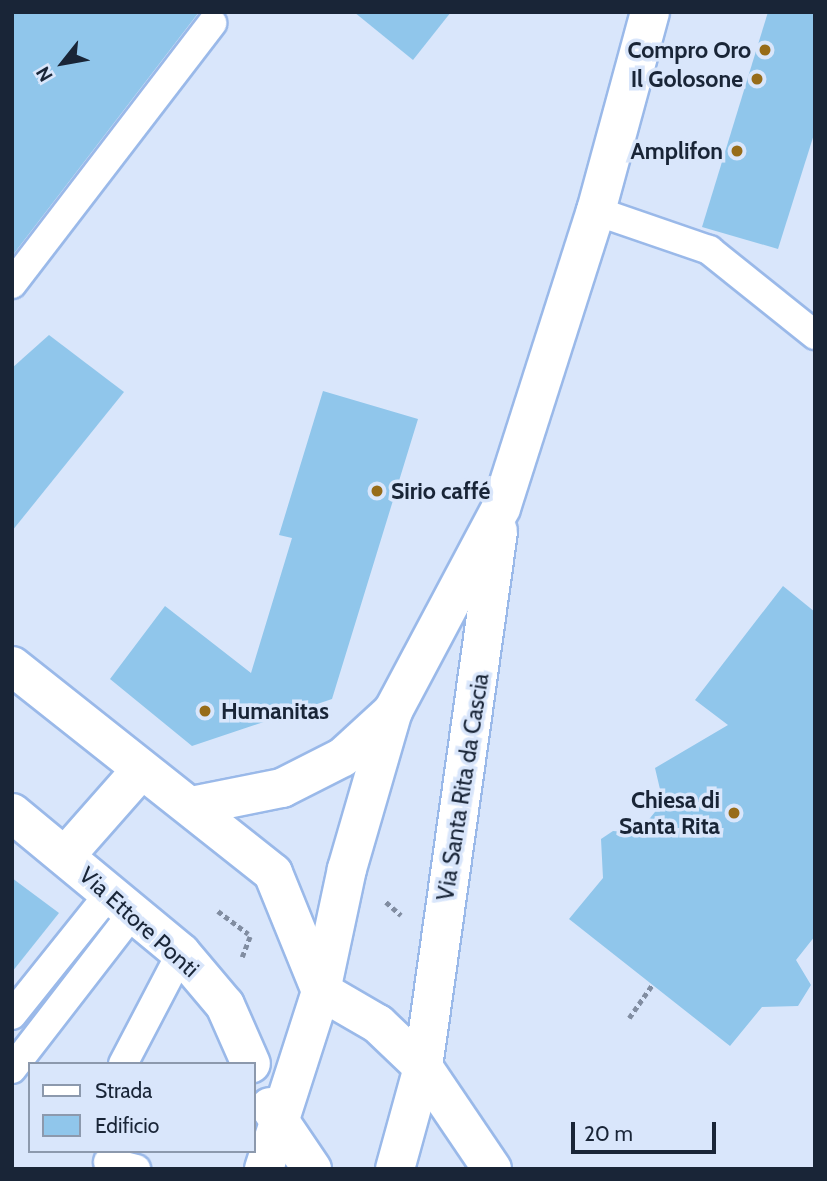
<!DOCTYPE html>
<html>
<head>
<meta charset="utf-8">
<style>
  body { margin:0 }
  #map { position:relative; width:827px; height:1181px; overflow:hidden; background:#d9e6fb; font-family:Cabin,sans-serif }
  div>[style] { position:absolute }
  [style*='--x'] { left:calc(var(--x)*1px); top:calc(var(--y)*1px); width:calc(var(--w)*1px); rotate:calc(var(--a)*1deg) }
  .building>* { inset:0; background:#90c6eb }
  .path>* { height:4.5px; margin-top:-2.25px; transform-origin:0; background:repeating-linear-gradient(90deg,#818da1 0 5px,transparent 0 8.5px) }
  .roads { filter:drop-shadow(2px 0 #9ab9e9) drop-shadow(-2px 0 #9ab9e9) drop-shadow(0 2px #9ab9e9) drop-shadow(0 -2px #9ab9e9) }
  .lane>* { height:28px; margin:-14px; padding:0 14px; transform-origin:14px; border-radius:14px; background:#fff }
  .street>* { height:38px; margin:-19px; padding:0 19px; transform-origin:19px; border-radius:19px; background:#fff }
  .secondary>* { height:38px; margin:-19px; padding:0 19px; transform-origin:19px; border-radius:19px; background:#fff }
  .dots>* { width:19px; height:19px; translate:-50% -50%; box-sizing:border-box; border:4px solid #d9e6fb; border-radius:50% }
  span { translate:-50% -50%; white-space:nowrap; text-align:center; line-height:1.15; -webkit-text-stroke:7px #d9e6fb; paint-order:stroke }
  .poi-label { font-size:23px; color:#192537; font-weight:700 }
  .right { translate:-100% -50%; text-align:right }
  .left { translate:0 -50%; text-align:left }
  .street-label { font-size:23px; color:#192537 }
  .frame { position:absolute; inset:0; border:14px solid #192537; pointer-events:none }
  .legend { position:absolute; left:28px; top:1062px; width:228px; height:91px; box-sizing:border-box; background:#d9e6fb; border:2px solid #8c99ad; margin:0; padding:9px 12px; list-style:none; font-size:21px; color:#192537 }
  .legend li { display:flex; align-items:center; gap:14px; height:35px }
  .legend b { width:35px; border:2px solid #8c99ad }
  .north { position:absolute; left:28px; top:28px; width:70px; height:70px; -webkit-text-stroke:5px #d9e6fb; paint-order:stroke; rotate:239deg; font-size:19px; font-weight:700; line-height:28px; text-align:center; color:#192537 }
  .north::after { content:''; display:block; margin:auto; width:24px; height:32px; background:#192537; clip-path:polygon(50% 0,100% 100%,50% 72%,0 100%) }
  .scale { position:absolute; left:571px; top:1122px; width:145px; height:32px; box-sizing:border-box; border:4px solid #192537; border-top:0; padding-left:9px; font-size:21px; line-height:24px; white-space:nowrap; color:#192537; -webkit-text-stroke:5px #d9e6fb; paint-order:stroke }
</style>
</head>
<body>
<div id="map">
  <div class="building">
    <i style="clip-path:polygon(12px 12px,199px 12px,12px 256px)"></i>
    <i style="clip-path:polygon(354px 12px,451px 12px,413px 60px)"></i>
    <i style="clip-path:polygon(768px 12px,815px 12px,815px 131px,778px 249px,702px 227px)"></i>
    <i style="clip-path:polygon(49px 335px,124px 392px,12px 531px,12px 368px)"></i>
    <i style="clip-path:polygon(323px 391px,418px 419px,332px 699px,192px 746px,110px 679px,165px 606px,251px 673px,292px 538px,279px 535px)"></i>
    <i style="clip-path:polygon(783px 586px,815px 612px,815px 936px,796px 960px,811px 985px,798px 1006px,762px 1007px,730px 1046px,569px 919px,603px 878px,601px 839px,613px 831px,638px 833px,663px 802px,655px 768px,728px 725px,695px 700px)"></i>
    <i style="clip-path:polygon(12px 878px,59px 913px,12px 972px)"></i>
  </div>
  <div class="path">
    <i style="--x:386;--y:902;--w:20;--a:41"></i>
    <i style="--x:218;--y:911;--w:38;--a:37"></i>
    <i style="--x:242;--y:957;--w:22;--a:-69"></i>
    <i style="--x:629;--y:1018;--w:40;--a:-55.1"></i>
  </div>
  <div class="roads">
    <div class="lane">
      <i style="--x:596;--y:211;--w:120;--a:19"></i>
      <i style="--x:709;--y:250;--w:136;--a:38.7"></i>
      <i style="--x:12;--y:284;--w:329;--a:-52.5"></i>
      <i style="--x:12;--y:1015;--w:154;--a:-51.3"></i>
      <i style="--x:123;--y:1064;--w:125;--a:-62.4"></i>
      <i style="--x:12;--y:1069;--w:196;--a:-52.3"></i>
      <i style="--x:108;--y:1162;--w:29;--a:14"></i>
    </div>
    <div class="street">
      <i style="--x:66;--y:855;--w:112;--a:-48.6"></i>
    </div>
    <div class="secondary">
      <i style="--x:12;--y:666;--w:333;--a:38.4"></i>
      <i style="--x:273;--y:873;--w:127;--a:67.9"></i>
      <i style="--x:192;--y:806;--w:92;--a:-11.3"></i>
      <i style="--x:282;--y:788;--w:68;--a:-26.9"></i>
      <i style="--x:343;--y:757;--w:68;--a:-42.6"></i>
      <i style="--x:12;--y:813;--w:219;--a:39.6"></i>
      <i style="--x:181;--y:953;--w:68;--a:49.8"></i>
      <i style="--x:225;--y:1005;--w:64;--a:66.2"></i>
      <i style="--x:321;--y:991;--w:66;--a:30.1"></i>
      <i style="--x:378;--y:1024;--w:62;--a:43.7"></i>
      <i style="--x:423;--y:1067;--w:123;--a:55.9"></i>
      <i style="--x:270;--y:1107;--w:75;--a:55.9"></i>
      <i style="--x:264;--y:1169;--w:187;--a:-72.2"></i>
      <i style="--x:321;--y:991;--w:125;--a:-78"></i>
      <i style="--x:347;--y:869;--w:165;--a:-73.8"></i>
      <i style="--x:393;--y:711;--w:230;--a:-62"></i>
      <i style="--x:501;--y:508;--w:312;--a:-72.3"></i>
      <i style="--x:596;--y:211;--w:206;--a:-74.8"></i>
      <i style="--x:395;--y:1169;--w:106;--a:-74.6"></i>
      <i style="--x:423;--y:1067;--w:541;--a:-82.03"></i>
    </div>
  </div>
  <div class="dots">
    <i style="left:765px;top:50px;background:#976c19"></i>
    <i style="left:757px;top:79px;background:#976c19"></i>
    <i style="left:737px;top:151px;background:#976c19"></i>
    <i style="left:377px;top:491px;background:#976c19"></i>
    <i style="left:205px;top:711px;background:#976c19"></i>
    <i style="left:734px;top:813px;background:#976c19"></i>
  </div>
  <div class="poi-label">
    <span class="right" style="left:751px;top:50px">Compro Oro</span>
    <span class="right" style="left:743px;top:79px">Il Golosone</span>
    <span class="right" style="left:723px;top:151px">Amplifon</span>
    <span class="left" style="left:391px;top:491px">Sirio caffé</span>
    <span class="left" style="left:221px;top:711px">Humanitas</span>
    <span class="right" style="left:720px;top:813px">Chiesa di<br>Santa Rita</span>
  </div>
  <div class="street-label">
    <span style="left:463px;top:787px;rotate:-81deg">Via Santa Rita da Cascia</span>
    <span style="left:139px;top:922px;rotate:42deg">Via Ettore Ponti</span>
  </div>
  <div class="frame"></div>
  <ul class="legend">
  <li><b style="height:9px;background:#fff"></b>Strada</li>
  <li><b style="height:19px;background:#90c6eb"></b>Edificio</li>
  </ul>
  <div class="north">N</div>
  <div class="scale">20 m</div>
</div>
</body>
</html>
